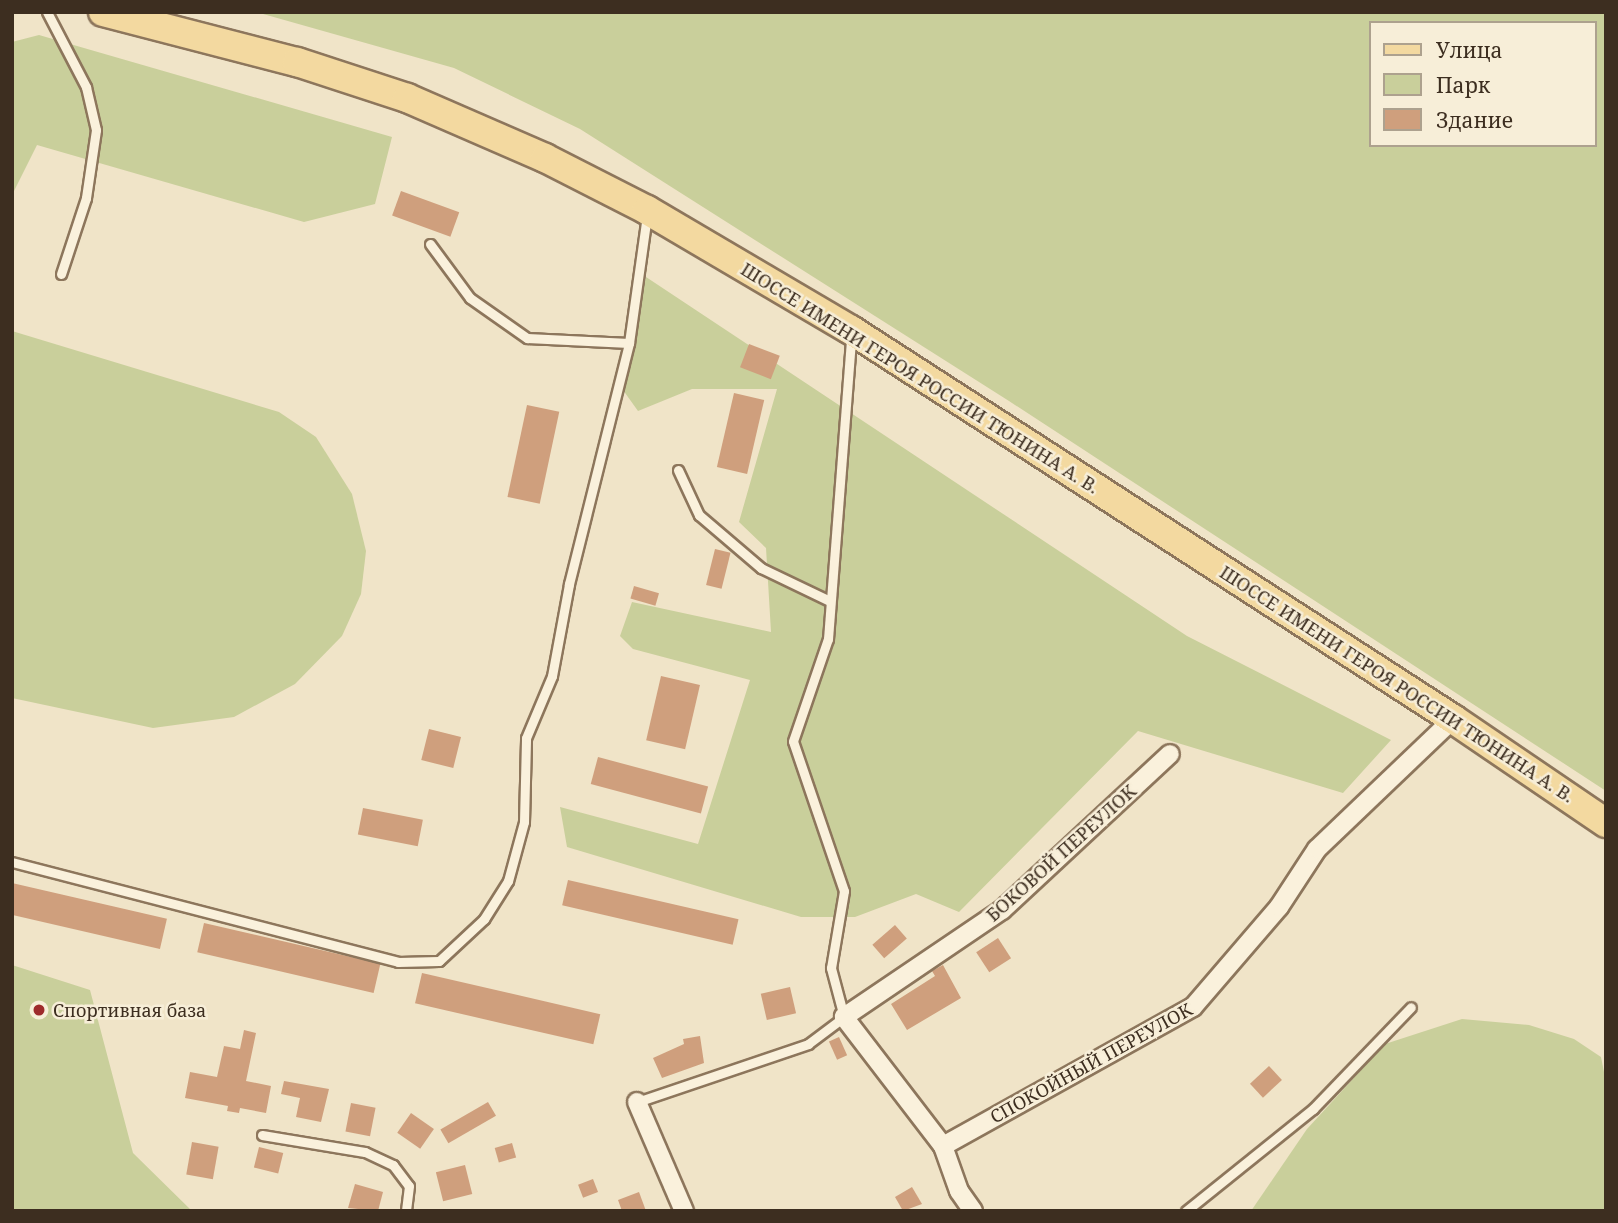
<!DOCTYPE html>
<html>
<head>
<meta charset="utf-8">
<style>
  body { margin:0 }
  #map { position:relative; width:1618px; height:1223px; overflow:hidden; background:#f0e4c8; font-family:"Noto Serif",serif }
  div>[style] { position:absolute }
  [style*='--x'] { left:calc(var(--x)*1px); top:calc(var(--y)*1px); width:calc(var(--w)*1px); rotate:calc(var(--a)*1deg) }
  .green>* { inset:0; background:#c9cf9b }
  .building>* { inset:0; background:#cf9f7d; transform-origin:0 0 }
  .roads { filter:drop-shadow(2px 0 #8d765c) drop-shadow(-2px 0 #8d765c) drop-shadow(0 2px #8d765c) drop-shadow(0 -2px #8d765c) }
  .lane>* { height:9px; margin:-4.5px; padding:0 4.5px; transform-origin:4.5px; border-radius:4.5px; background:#faf1dc }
  .street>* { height:18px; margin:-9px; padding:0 9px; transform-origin:9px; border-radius:9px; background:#faf1dc }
  .primary>* { height:28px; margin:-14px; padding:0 14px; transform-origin:14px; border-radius:14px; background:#f3d9a0 }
  .dots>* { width:19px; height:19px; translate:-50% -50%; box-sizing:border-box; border:4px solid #f7eed8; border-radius:50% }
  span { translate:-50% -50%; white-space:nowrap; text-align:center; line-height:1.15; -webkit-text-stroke:5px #f7eed8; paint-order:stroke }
  .street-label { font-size:18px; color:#3d2e20 }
  .poi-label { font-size:18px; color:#3d2e20 }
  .left { translate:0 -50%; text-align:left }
  .frame { position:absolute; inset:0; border:14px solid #3d2e20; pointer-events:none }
  .legend { position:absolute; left:1369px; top:21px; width:228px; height:126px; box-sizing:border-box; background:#f7eed8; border:2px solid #ada18e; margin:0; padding:9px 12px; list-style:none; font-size:21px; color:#3d2e20 }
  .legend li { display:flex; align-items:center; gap:14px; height:35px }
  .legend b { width:35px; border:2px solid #ada18e }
</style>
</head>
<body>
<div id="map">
  <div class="green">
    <i style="clip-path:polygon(evenodd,256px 12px,1606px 12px,1606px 791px,1009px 401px,580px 129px,454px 68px,256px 12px,1371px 23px,1595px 23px,1595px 145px,1371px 145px,1371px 23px)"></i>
    <i style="clip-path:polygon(39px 35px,392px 137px,375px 204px,304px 222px,37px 145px,12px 195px,12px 42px)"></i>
    <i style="clip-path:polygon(646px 277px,1187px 636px,1391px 740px,1343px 793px,1138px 731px,959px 912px,916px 894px,855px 917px,801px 917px,567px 847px,560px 807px,698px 844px,750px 680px,633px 649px,620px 636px,632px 602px,771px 632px,766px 548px,739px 522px,777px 389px,692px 389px,638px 411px,618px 383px)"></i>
    <i style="clip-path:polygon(12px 331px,279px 412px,316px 437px,352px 494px,366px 551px,361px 594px,342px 636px,295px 684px,234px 717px,153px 728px,12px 698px)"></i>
    <i style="clip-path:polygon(12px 965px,90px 990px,133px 1153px,192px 1211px,12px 1211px)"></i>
    <i style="clip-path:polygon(1462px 1019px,1529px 1025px,1574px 1039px,1601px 1057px,1606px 1082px,1606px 1211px,1251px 1211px,1307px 1129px,1385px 1044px)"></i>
  </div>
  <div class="building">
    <i style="left:401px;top:191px;width:62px;height:26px;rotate:20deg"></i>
    <i style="left:749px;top:344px;width:33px;height:25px;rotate:21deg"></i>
    <i style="left:734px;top:393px;width:31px;height:76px;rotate:13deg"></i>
    <i style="left:527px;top:405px;width:33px;height:94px;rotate:12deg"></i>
    <i style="left:715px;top:549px;width:16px;height:37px;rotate:14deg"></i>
    <i style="left:634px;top:586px;width:26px;height:13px;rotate:16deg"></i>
    <i style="left:661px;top:676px;width:40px;height:66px;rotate:13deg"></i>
    <i style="left:429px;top:729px;width:33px;height:32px;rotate:14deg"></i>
    <i style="left:598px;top:757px;width:114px;height:28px;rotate:15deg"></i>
    <i style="left:363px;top:808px;width:61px;height:27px;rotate:11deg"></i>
    <i style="left:568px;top:880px;width:175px;height:26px;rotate:13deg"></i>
    <i style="left:12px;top:883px;width:159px;height:31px;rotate:13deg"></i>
    <i style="left:204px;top:923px;width:181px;height:30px;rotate:13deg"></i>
    <i style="left:895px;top:925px;width:18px;height:30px;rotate:49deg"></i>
    <i style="left:998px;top:938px;width:24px;height:26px;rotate:57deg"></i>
    <i style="clip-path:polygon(943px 965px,961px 998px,907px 1030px,891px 1004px,935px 976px,932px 971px)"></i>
    <i style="left:422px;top:973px;width:183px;height:31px;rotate:13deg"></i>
    <i style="left:790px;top:987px;width:27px;height:30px;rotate:77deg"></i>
    <i style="clip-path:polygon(244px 1030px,256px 1033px,246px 1081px,271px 1086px,266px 1113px,240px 1108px,239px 1113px,227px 1111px,228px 1106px,185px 1098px,190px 1072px,217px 1077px,224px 1046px,240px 1049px)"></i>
    <i style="clip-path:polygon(700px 1036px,704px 1063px,662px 1078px,653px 1058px,684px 1044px,683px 1039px)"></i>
    <i style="left:839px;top:1037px;width:20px;height:11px;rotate:66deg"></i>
    <i style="left:1269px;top:1066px;width:19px;height:26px;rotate:47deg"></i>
    <i style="clip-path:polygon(284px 1081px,329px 1089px,321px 1122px,296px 1117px,300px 1098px,281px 1094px)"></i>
    <i style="left:488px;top:1102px;width:16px;height:55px;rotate:60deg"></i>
    <i style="left:351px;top:1103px;width:25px;height:29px;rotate:11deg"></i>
    <i style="left:411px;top:1113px;width:28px;height:24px;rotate:35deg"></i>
    <i style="left:192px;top:1142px;width:27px;height:33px;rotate:10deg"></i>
    <i style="left:512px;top:1143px;width:15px;height:18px;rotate:74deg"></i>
    <i style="left:259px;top:1147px;width:25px;height:21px;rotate:14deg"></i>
    <i style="left:465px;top:1165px;width:30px;height:30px;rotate:76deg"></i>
    <i style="left:593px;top:1179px;width:14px;height:16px;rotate:69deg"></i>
    <i style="clip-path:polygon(355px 1184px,383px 1192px,378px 1211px,348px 1208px)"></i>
    <i style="clip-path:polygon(912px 1187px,922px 1204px,903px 1211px,895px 1197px)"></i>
    <i style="clip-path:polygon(639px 1192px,646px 1211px,622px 1211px,618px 1200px)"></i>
  </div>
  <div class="roads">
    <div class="lane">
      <i style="--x:47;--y:12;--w:85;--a:62.5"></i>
      <i style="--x:86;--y:87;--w:44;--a:76.9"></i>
      <i style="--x:96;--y:130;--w:69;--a:98.4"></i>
      <i style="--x:86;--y:198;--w:80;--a:108.2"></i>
      <i style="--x:430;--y:244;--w:67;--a:53.5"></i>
      <i style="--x:470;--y:298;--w:70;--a:35.1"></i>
      <i style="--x:527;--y:338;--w:102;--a:2.8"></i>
      <i style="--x:629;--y:343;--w:129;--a:-82"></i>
      <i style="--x:678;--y:470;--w:50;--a:65"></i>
      <i style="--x:699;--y:515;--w:82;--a:40.5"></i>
      <i style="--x:761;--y:568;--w:76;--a:25.6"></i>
      <i style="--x:12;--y:862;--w:399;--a:14.5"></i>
      <i style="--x:398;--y:962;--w:41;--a:-1.4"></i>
      <i style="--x:439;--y:961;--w:62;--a:-43"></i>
      <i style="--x:484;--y:919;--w:45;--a:-57.7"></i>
      <i style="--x:508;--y:881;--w:61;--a:-74.8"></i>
      <i style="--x:524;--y:822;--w:84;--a:-88.6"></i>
      <i style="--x:526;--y:738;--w:67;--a:-67.2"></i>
      <i style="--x:552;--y:676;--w:94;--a:-79.5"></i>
      <i style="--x:569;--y:584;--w:248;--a:-76"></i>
      <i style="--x:637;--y:1102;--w:181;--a:-18.7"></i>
      <i style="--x:808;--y:1044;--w:45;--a:-36.9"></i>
      <i style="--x:844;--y:1017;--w:51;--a:-104.9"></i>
      <i style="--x:831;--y:968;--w:78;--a:-80.4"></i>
      <i style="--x:844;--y:891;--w:158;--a:-108.8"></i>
      <i style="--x:793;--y:741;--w:108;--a:-71.1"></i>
      <i style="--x:828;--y:639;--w:303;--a:-85.6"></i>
      <i style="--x:262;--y:1135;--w:104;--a:9.4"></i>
      <i style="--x:365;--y:1152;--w:31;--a:25"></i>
      <i style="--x:393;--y:1165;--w:26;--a:53"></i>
      <i style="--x:409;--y:1186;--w:25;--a:97"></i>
      <i style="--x:1186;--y:1211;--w:163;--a:-38.8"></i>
      <i style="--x:1313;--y:1109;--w:141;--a:-46.1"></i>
    </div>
    <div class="street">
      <i style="--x:637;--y:1102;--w:119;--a:66.7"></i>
      <i style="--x:943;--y:1146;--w:286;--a:-29.1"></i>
      <i style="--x:1193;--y:1007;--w:132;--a:-49.3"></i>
      <i style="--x:1279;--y:907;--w:69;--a:-56.8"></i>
      <i style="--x:1317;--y:849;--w:188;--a:-43.7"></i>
      <i style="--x:973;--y:1211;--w:24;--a:-125"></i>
      <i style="--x:959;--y:1191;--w:48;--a:-109.6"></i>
      <i style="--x:943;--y:1146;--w:163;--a:-127.5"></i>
      <i style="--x:844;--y:1017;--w:191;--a:-34.1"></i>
      <i style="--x:1002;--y:910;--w:229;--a:-42.9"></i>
    </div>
    <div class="primary">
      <i style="--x:103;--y:12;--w:200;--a:14.5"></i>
      <i style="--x:297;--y:62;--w:116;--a:18.1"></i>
      <i style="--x:407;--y:98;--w:150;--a:23.5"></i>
      <i style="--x:545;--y:158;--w:114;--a:27"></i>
      <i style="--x:647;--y:210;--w:237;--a:30.5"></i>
      <i style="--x:851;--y:330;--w:717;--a:32.87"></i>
      <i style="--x:1453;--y:719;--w:185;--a:34.2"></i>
    </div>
  </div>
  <div class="dots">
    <i style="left:39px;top:1010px;background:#9e2a2b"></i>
  </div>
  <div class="street-label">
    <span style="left:920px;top:378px;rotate:32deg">ШОССЕ ИМЕНИ ГЕРОЯ РОССИИ ТЮНИНА А. В.</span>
    <span style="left:1397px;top:684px;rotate:33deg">ШОССЕ ИМЕНИ ГЕРОЯ РОССИИ ТЮНИНА А. В.</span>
    <span style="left:1061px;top:853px;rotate:-42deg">БОКОВОЙ ПЕРЕУЛОК</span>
    <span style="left:1091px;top:1063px;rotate:-29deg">СПОКОЙНЫЙ ПЕРЕУЛОК</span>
  </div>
  <div class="poi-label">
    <span class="left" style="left:53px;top:1010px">Спортивная база</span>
  </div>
  <div class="frame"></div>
  <ul class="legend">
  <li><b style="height:9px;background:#f3d9a0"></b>Улица</li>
  <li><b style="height:19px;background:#c9cf9b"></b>Парк</li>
  <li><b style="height:19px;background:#cf9f7d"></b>Здание</li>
  </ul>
</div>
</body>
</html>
